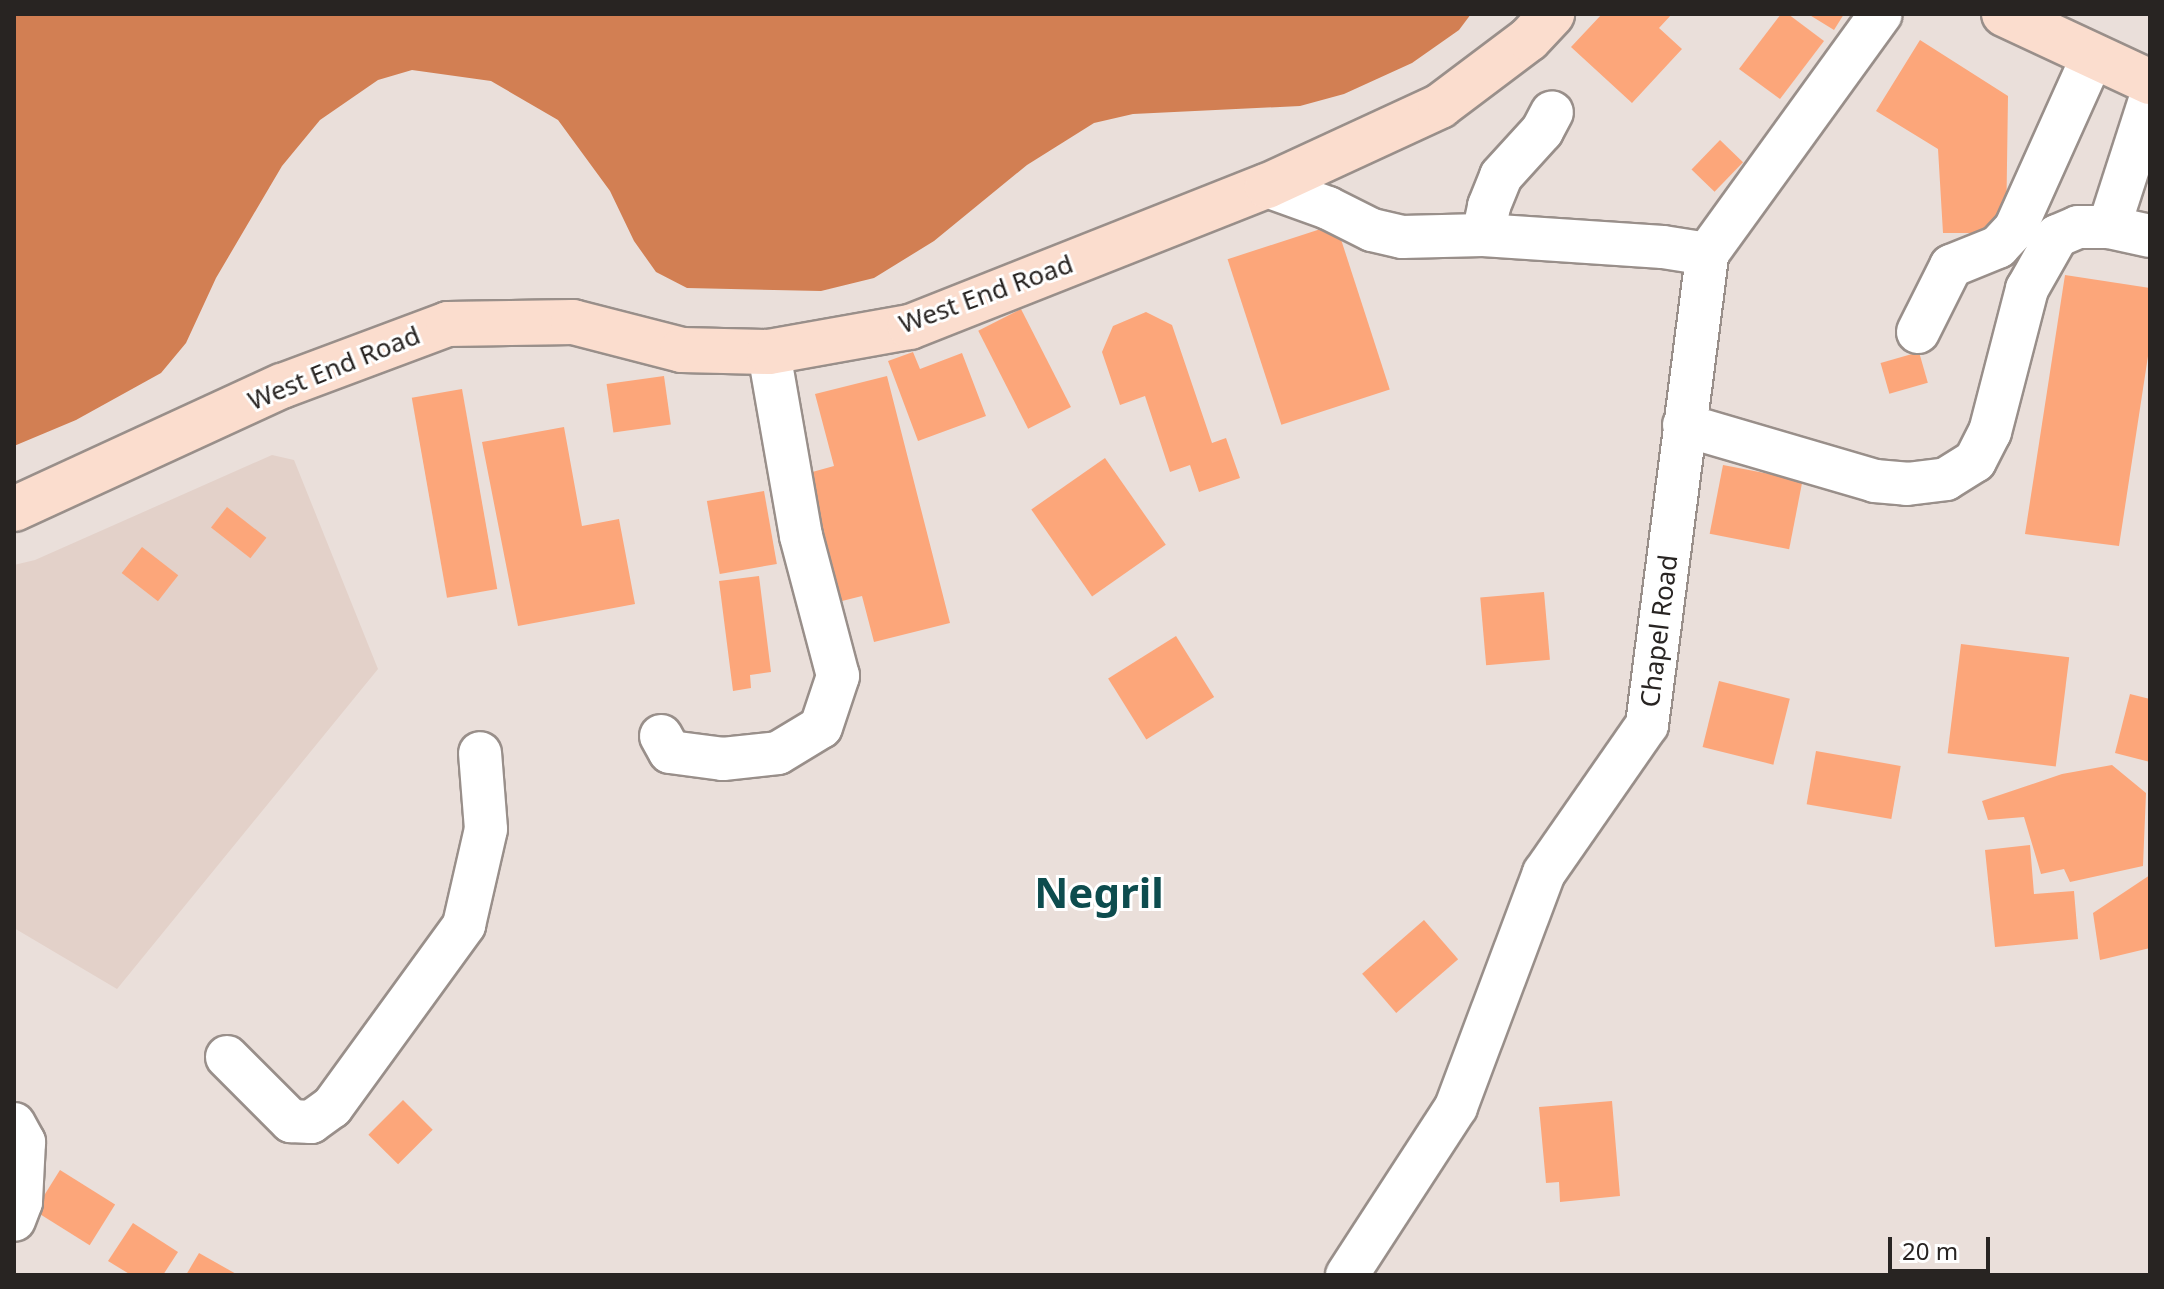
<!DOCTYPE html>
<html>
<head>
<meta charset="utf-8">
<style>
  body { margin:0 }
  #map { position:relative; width:2164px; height:1289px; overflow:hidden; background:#eadfda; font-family:"Noto Sans",sans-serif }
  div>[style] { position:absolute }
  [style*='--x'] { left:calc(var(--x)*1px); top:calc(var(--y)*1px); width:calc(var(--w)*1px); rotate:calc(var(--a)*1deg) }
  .built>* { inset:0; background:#e3d1c9 }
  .water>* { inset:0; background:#d27f53 }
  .building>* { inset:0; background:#fca67a; transform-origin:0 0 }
  .roads { filter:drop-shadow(2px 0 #998f8a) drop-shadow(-2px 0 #998f8a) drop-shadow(0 2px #998f8a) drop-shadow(0 -2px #998f8a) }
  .minor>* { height:42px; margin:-21px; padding:0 21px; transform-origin:21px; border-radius:21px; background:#fff }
  .major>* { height:44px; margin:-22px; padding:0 22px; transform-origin:22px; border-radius:22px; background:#fbddce }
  span { translate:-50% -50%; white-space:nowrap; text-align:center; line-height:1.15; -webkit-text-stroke:6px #fff; paint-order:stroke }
  .street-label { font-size:26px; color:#282422 }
  .town-label { font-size:42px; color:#0d4c4e; font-weight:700 }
  .frame { position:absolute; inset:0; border:16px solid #282422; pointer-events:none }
  .scale { position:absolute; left:1888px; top:1237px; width:102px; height:36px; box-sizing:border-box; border:4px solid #282422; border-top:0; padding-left:10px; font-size:24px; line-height:28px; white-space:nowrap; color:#282422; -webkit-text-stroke:6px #fff; paint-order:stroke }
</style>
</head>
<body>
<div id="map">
  <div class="built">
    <i style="clip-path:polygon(272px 455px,294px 460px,378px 669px,117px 989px,14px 928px,14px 565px,35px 560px)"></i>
  </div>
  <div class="water">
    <i style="clip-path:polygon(14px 14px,1471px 14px,1459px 30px,1412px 63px,1344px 94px,1300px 106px,1133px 114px,1094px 123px,1027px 165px,934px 241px,874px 278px,821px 291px,687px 288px,656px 272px,634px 241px,610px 191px,558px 120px,491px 81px,412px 70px,378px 80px,320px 120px,282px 166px,216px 278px,186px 343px,161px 373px,76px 420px,14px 446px)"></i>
  </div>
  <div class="building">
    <i style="clip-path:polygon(1602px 14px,1672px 14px,1659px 28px,1682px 49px,1632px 103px,1571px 47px)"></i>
    <i style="clip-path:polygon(1781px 14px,1788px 14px,1824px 41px,1780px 99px,1739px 69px)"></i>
    <i style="clip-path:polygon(1808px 14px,1844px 14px,1834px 30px)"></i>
    <i style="clip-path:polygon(1920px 40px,2008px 96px,2006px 233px,1943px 233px,1938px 149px,1876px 111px)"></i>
    <i style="left:1720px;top:140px;width:32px;height:41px;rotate:44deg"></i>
    <i style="left:1336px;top:224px;width:174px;height:114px;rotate:72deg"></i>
    <i style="clip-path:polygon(2065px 275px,2150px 288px,2150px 343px,2119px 546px,2025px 534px)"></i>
    <i style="left:1021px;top:309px;width:110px;height:48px;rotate:63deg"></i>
    <i style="clip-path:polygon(1146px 312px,1172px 325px,1212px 443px,1226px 438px,1240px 478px,1199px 492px,1190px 465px,1170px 472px,1145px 396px,1120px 405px,1102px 352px,1113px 326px)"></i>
    <i style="clip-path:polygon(913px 352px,920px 369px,962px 353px,986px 416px,918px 441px,888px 361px)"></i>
    <i style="left:1919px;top:352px;width:32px;height:40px;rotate:74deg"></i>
    <i style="left:664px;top:376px;width:49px;height:58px;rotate:82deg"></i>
    <i style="clip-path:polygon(887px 376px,950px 623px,874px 642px,862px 596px,838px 602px,805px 474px,834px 466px,815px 394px)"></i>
    <i style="left:462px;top:389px;width:203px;height:51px;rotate:80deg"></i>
    <i style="clip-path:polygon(564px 427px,582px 526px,619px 519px,635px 604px,518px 626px,482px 442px)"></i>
    <i style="left:1105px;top:458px;width:106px;height:90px;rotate:55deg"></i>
    <i style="left:1723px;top:465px;width:81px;height:70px;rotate:11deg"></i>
    <i style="left:764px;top:491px;width:74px;height:58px;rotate:80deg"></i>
    <i style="left:227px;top:507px;width:50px;height:26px;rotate:38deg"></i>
    <i style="left:142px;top:547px;width:46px;height:33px;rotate:38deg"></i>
    <i style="clip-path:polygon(759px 576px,771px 672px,750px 675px,751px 688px,733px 691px,719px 581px)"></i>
    <i style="left:1544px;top:592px;width:68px;height:64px;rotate:85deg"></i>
    <i style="left:1176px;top:636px;width:72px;height:80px;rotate:58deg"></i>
    <i style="left:1961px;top:644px;width:109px;height:110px;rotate:7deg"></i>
    <i style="left:1719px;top:681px;width:73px;height:68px;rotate:14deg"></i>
    <i style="clip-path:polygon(2130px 694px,2150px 699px,2150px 762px,2115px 753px)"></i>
    <i style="left:1816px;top:751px;width:86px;height:54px;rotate:10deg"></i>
    <i style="clip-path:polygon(2112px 765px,2146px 793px,2143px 866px,2070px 882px,2064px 869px,2041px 874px,2024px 817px,1988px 820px,1982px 801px,2062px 774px)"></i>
    <i style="clip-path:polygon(2030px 845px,2034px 894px,2074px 891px,2078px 939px,1995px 947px,1985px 850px)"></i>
    <i style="clip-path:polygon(2150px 875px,2150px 948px,2100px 960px,2093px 913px)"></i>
    <i style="left:1424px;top:920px;width:52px;height:82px;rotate:49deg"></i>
    <i style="left:403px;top:1100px;width:42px;height:49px;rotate:45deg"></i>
    <i style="clip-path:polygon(1612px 1101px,1620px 1196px,1560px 1202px,1559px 1182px,1546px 1183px,1539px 1107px)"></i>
    <i style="left:60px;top:1170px;width:65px;height:48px;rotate:32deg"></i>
    <i style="clip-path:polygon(133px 1223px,178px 1252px,163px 1275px,131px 1275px,108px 1261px)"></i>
    <i style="clip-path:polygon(199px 1253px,238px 1275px,186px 1275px)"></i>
  </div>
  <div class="roads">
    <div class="minor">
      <i style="--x:1267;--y:186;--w:65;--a:19.8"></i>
      <i style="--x:1328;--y:208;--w:49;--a:26.6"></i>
      <i style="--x:1372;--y:230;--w:31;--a:13"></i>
      <i style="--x:1402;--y:237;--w:81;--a:-1.4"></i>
      <i style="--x:1483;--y:235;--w:180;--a:3.8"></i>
      <i style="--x:1663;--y:247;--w:45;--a:9"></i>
      <i style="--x:2109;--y:227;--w:133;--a:-72.1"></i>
      <i style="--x:1483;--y:235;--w:30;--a:-78"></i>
      <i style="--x:1489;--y:206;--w:32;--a:-68"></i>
      <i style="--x:1501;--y:176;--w:61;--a:-47.7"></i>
      <i style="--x:1542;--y:131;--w:21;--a:-62"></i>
      <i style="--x:1918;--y:332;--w:74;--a:-63.4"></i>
      <i style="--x:1951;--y:266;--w:51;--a:-22"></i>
      <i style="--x:1998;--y:247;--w:25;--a:-47"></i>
      <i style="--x:2015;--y:229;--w:188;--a:-65.8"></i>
      <i style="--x:1684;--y:425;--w:199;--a:16.3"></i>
      <i style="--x:1875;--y:481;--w:32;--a:5"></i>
      <i style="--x:1907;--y:484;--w:39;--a:-7"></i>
      <i style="--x:1946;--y:479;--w:34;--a:-32"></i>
      <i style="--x:1975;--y:461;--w:33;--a:-63"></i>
      <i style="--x:1990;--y:432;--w:148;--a:-75.5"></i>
      <i style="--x:2027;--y:289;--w:61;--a:-60.5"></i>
      <i style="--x:2057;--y:236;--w:23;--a:-23"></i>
      <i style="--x:2078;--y:227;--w:31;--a:0"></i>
      <i style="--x:2109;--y:227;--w:42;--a:12.4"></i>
      <i style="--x:661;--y:736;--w:18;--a:61"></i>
      <i style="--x:670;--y:752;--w:53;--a:7.5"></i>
      <i style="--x:723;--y:759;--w:55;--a:-6.2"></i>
      <i style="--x:778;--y:753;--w:50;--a:-31.2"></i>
      <i style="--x:821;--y:727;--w:54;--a:-71.6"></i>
      <i style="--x:838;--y:676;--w:145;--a:-104.8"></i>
      <i style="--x:801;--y:536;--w:187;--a:-99.9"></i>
      <i style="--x:227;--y:1057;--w:91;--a:45"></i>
      <i style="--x:291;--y:1121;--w:20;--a:3"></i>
      <i style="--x:311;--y:1122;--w:26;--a:-36"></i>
      <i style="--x:332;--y:1107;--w:225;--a:-54"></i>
      <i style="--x:464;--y:925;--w:98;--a:-77.1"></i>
      <i style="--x:486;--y:829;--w:76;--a:-94.5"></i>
      <i style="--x:14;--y:1124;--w:21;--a:61"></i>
      <i style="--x:24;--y:1142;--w:60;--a:92.9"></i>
      <i style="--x:21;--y:1202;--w:19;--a:111"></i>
      <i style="--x:1347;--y:1275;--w:200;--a:-57"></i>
      <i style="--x:1456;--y:1107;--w:250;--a:-69.4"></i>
      <i style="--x:1544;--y:873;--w:180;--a:-55.2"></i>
      <i style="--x:1647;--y:725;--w:475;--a:-82.7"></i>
      <i style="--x:1707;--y:254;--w:296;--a:-54.1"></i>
    </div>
    <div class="major">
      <i style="--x:2004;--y:14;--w:161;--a:25"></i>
      <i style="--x:14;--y:509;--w:295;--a:-24.7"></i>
      <i style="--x:282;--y:386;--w:177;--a:-20.5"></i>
      <i style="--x:448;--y:324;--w:125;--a:-0.9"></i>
      <i style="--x:573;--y:322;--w:113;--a:14.4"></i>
      <i style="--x:682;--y:350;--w:87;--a:1.3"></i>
      <i style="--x:769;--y:352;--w:143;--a:-10.1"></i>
      <i style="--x:910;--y:327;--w:384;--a:-21.6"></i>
      <i style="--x:1267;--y:186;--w:191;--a:-24.8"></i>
      <i style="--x:1440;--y:106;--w:111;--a:-37"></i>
      <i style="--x:1529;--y:39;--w:34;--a:-47"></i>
    </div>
  </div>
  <div class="street-label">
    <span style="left:986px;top:294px;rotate:-20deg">West End Road</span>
    <span style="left:334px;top:368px;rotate:-22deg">West End Road</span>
    <span style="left:1659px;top:631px;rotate:-83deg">Chapel Road</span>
  </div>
  <div class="town-label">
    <span style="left:1099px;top:892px">Negril</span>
  </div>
  <div class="frame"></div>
  <div class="scale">20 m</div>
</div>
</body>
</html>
